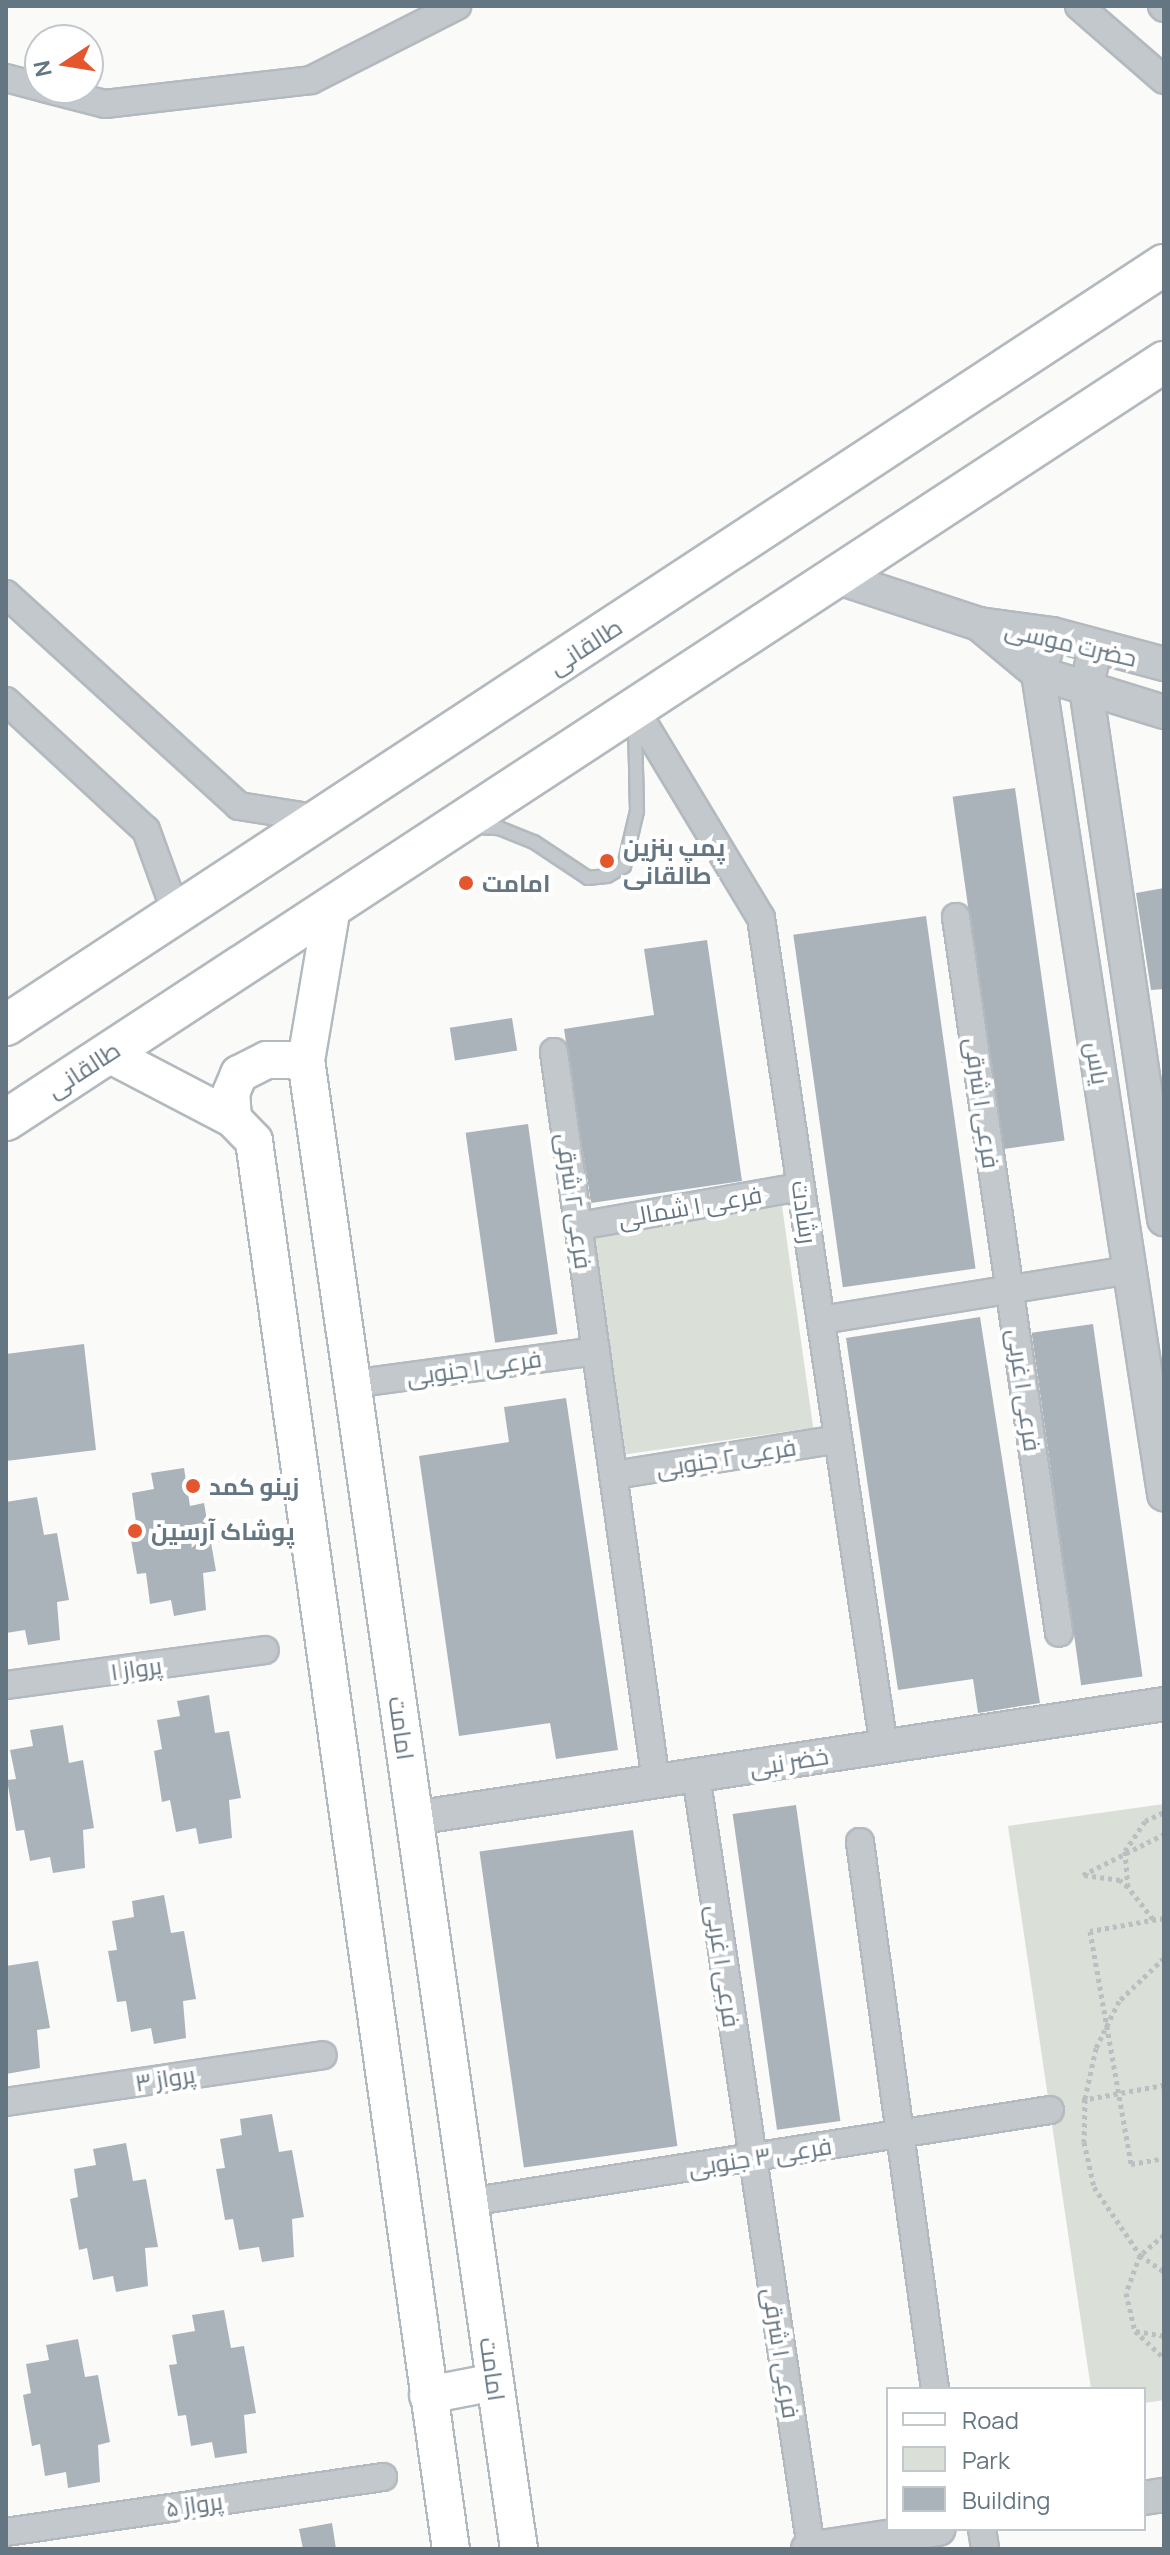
<!DOCTYPE html>
<html>
<head>
<meta charset="utf-8">
<style>
  body { margin:0 }
  #map { position:relative; width:1170px; height:2555px; overflow:hidden; background:#fafaf8; font-family:Manrope,Cairo,sans-serif }
  div>[style] { position:absolute }
  [style*='--x'] { left:calc(var(--x)*1px); top:calc(var(--y)*1px); width:calc(var(--w)*1px); rotate:calc(var(--a)*1deg) }
  .green>* { inset:0; background:#dadfd7; transform-origin:0 0 }
  .building>* { inset:0; background:#aab3b9; transform-origin:0 0 }
  .path>* { height:5px; margin-top:-2.5px; transform-origin:0; background:repeating-linear-gradient(90deg,#bbbfc2 0 4px,transparent 0 8px) }
  .roads { filter:drop-shadow(2px 0 #b3babf) drop-shadow(-2px 0 #b3babf) drop-shadow(0 2px #b3babf) drop-shadow(0 -2px #b3babf) }
  .service>* { height:12px; margin:-6px; padding:0 6px; transform-origin:6px; border-radius:6px; background:#c3c8cc }
  .minor>* { height:26px; margin:-13px; padding:0 13px; transform-origin:13px; border-radius:13px; background:#c3c8cc }
  .tertiary>* { height:32px; margin:-16px; padding:0 16px; transform-origin:16px; border-radius:16px; background:#c3c8cc }
  .secondary>* { height:36px; margin:-18px; padding:0 18px; transform-origin:18px; border-radius:18px; background:#fff }
  .primary>* { height:40px; margin:-20px; padding:0 20px; transform-origin:20px; border-radius:20px; background:#fff }
  .dots>* { width:22px; height:22px; translate:-50% -50%; box-sizing:border-box; border:4px solid #fff; border-radius:50% }
  span { translate:-50% -50%; white-space:nowrap; text-align:center; line-height:1.15; -webkit-text-stroke:8px #fff; paint-order:stroke }
  .street-label { font-size:24px; color:#657683 }
  .poi-label { font-size:24px; color:#657683; font-weight:700 }
  .left { translate:0 -50%; text-align:left }
  .frame { position:absolute; inset:0; border:8px solid #657683; pointer-events:none }
  .legend { position:absolute; left:886px; top:2387px; width:260px; height:144px; box-sizing:border-box; background:#fff; border:2px solid #c1c8cd; margin:0; padding:10px 14px; list-style:none; font-size:24px; color:#657683 }
  .legend li { display:flex; align-items:center; gap:16px; height:40px }
  .legend b { width:40px; border:2px solid #c1c8cd }
  .north { position:absolute; left:24px; top:24px; width:80px; height:80px; box-sizing:border-box; background:#fff; border:2px solid #c1c8cd; border-radius:50%; rotate:258deg; font-size:22px; font-weight:700; line-height:32px; text-align:center; color:#657683 }
  .north::after { content:''; display:block; margin:auto; width:28px; height:36px; background:#e4572e; clip-path:polygon(50% 0,100% 100%,50% 72%,0 100%) }
</style>
</head>
<body>
<div id="map">
  <div class="green">
    <i style="left:782px;top:1206px;width:224px;height:191px;rotate:82deg"></i>
    <i style="clip-path:polygon(1164px 1804px,1164px 2400px,1144px 2403px,1144px 2389px,1091px 2389px,1008px 1826px)"></i>
  </div>
  <div class="building">
    <i style="left:1015px;top:788px;width:356px;height:63px;rotate:82deg"></i>
    <i style="clip-path:polygon(1164px 888px,1164px 989px,1151px 990px,1136px 893px)"></i>
    <i style="left:926px;top:916px;width:356px;height:134px;rotate:82deg"></i>
    <i style="clip-path:polygon(707px 940px,742px 1181px,591px 1203px,564px 1029px,654px 1015px,644px 949px)"></i>
    <i style="left:512px;top:1018px;width:33px;height:63px;rotate:81deg"></i>
    <i style="left:528px;top:1124px;width:212px;height:63px;rotate:82deg"></i>
    <i style="clip-path:polygon(980px 1317px,1040px 1703px,978px 1713px,973px 1679px,898px 1690px,846px 1338px)"></i>
    <i style="left:1093px;top:1324px;width:356px;height:62px;rotate:82deg"></i>
    <i style="clip-path:polygon(84px 1344px,96px 1450px,6px 1461px,6px 1354px)"></i>
    <i style="clip-path:polygon(566px 1398px,618px 1750px,556px 1759px,550px 1723px,459px 1736px,419px 1456px,509px 1442px,504px 1407px)"></i>
    <i style="clip-path:polygon(184px 1468px,190px 1506px,204px 1503px,216px 1571px,203px 1573px,206px 1610px,174px 1616px,171px 1600px,150px 1604px,146px 1573px,137px 1574px,128px 1523px,136px 1522px,132px 1493px,154px 1489px,151px 1473px)"></i>
    <i style="clip-path:polygon(37px 1497px,44px 1535px,57px 1533px,69px 1600px,57px 1602px,60px 1640px,28px 1645px,25px 1630px,6px 1633px,6px 1502px)"></i>
    <i style="clip-path:polygon(209px 1695px,215px 1733px,229px 1731px,241px 1798px,229px 1800px,232px 1838px,199px 1844px,196px 1828px,176px 1832px,170px 1800px,162px 1802px,154px 1751px,162px 1749px,157px 1720px,180px 1716px,177px 1701px)"></i>
    <i style="clip-path:polygon(63px 1725px,69px 1763px,83px 1760px,94px 1828px,83px 1830px,85px 1868px,53px 1873px,50px 1857px,30px 1861px,24px 1830px,16px 1831px,7px 1780px,16px 1779px,10px 1750px,33px 1746px,30px 1730px)"></i>
    <i style="left:796px;top:1805px;width:319px;height:64px;rotate:82deg"></i>
    <i style="left:633px;top:1830px;width:319px;height:155px;rotate:82deg"></i>
    <i style="clip-path:polygon(164px 1895px,171px 1933px,184px 1931px,196px 1999px,183px 2001px,186px 2038px,154px 2044px,151px 2028px,131px 2032px,126px 2001px,117px 2002px,108px 1951px,117px 1950px,112px 1921px,134px 1917px,132px 1901px)"></i>
    <i style="clip-path:polygon(38px 1961px,50px 2028px,37px 2030px,40px 2068px,6px 2074px,6px 1966px)"></i>
    <i style="clip-path:polygon(272px 2114px,279px 2152px,292px 2150px,304px 2217px,292px 2219px,294px 2257px,262px 2262px,259px 2247px,239px 2250px,233px 2219px,225px 2220px,216px 2169px,225px 2168px,220px 2139px,242px 2135px,240px 2119px)"></i>
    <i style="clip-path:polygon(126px 2143px,133px 2181px,146px 2179px,158px 2247px,145px 2248px,148px 2286px,116px 2292px,113px 2276px,93px 2280px,87px 2248px,79px 2250px,70px 2199px,78px 2197px,74px 2169px,96px 2165px,93px 2149px)"></i>
    <i style="clip-path:polygon(224px 2310px,231px 2348px,244px 2346px,256px 2413px,244px 2415px,247px 2453px,215px 2458px,212px 2442px,191px 2446px,186px 2415px,178px 2416px,169px 2365px,177px 2364px,172px 2335px,195px 2331px,192px 2315px)"></i>
    <i style="clip-path:polygon(78px 2339px,85px 2377px,98px 2375px,110px 2442px,98px 2445px,100px 2482px,68px 2488px,66px 2472px,45px 2476px,40px 2444px,32px 2446px,23px 2395px,31px 2393px,26px 2364px,49px 2360px,46px 2345px)"></i>
    <i style="clip-path:polygon(332px 2523px,336px 2549px,303px 2549px,299px 2529px)"></i>
  </div>
  <div class="path">
    <i style="--x:1128;--y:1887;--w:11;--a:-139"></i>
    <i style="--x:1120;--y:1880;--w:37;--a:-172"></i>
    <i style="--x:1083;--y:1875;--w:91;--a:-26.8"></i>
    <i style="--x:1164;--y:1918;--w:75;--a:170"></i>
    <i style="--x:1090;--y:1931;--w:237;--a:80"></i>
    <i style="--x:1131;--y:2164;--w:34;--a:-10"></i>
    <i style="--x:1153;--y:1919;--w:41;--a:-128"></i>
    <i style="--x:1128;--y:1887;--w:36;--a:-95"></i>
    <i style="--x:1125;--y:1851;--w:36;--a:-56"></i>
    <i style="--x:1145;--y:1821;--w:21;--a:-25"></i>
    <i style="--x:1164;--y:1958;--w:62;--a:136.3"></i>
    <i style="--x:1119;--y:2001;--w:52;--a:116.1"></i>
    <i style="--x:1096;--y:2048;--w:52;--a:102.2"></i>
    <i style="--x:1085;--y:2099;--w:43;--a:91.3"></i>
    <i style="--x:1084;--y:2142;--w:46;--a:77.5"></i>
    <i style="--x:1094;--y:2187;--w:82;--a:55.9"></i>
    <i style="--x:1140;--y:2255;--w:29;--a:35"></i>
    <i style="--x:1082;--y:2100;--w:83;--a:-10.4"></i>
    <i style="--x:1164;--y:2235;--w:31;--a:140"></i>
    <i style="--x:1140;--y:2255;--w:40;--a:110.2"></i>
    <i style="--x:1126;--y:2293;--w:39;--a:77"></i>
    <i style="--x:1135;--y:2331;--w:40;--a:43"></i>
    <i style="--x:1136;--y:2331;--w:28;--a:10"></i>
  </div>
  <div class="roads">
    <div class="service">
      <i style="--x:477;--y:827;--w:22;--a:3"></i>
      <i style="--x:499;--y:828;--w:38;--a:22"></i>
      <i style="--x:534;--y:842;--w:65;--a:33.7"></i>
      <i style="--x:588;--y:878;--w:19;--a:-6"></i>
      <i style="--x:607;--y:876;--w:20;--a:-30"></i>
      <i style="--x:624;--y:866;--w:57;--a:-76.7"></i>
      <i style="--x:637;--y:811;--w:90;--a:-91.3"></i>
    </div>
    <div class="minor">
      <i style="--x:1079;--y:6;--w:113;--a:41"></i>
      <i style="--x:1162;--y:6;--w:3;--a:45"></i>
      <i style="--x:6;--y:78;--w:35;--a:15"></i>
      <i style="--x:43;--y:88;--w:64;--a:14.5"></i>
      <i style="--x:105;--y:104;--w:207;--a:-6.6"></i>
      <i style="--x:311;--y:80;--w:164;--a:-26.9"></i>
      <i style="--x:6;--y:594;--w:315;--a:42.3"></i>
      <i style="--x:239;--y:806;--w:83;--a:9"></i>
      <i style="--x:6;--y:701;--w:190;--a:42.7"></i>
      <i style="--x:146;--y:830;--w:88;--a:70.1"></i>
      <i style="--x:635;--y:709;--w:244;--a:58.9"></i>
      <i style="--x:761;--y:918;--w:838;--a:81.56"></i>
      <i style="--x:956;--y:917;--w:723;--a:81.81"></i>
      <i style="--x:554;--y:1052;--w:736;--a:82.04"></i>
      <i style="--x:579;--y:1226;--w:225;--a:-10"></i>
      <i style="--x:821;--y:1320;--w:313;--a:-9.2"></i>
      <i style="--x:352;--y:1384;--w:246;--a:-7.7"></i>
      <i style="--x:614;--y:1475;--w:227;--a:-9.1"></i>
      <i style="--x:6;--y:1685;--w:261;--a:-7.7"></i>
      <i style="--x:696;--y:1775;--w:782;--a:81.54"></i>
      <i style="--x:860;--y:1842;--w:552;--a:82.19"></i>
      <i style="--x:6;--y:2102;--w:320;--a:-8.4"></i>
      <i style="--x:469;--y:2202;--w:588;--a:-9"></i>
      <i style="--x:982;--y:2529;--w:20;--a:81"></i>
      <i style="--x:6;--y:2532;--w:381;--a:-8.3"></i>
    </div>
    <div class="tertiary">
      <i style="--x:836;--y:577;--w:151;--a:18.2"></i>
      <i style="--x:979;--y:624;--w:74;--a:7.8"></i>
      <i style="--x:1052;--y:634;--w:116;--a:15"></i>
      <i style="--x:979;--y:624;--w:77;--a:39.7"></i>
      <i style="--x:1038;--y:673;--w:132;--a:17.2"></i>
      <i style="--x:1052;--y:634;--w:41;--a:109.7"></i>
      <i style="--x:1038;--y:673;--w:831;--a:81.27"></i>
      <i style="--x:1096;--y:646;--w:43;--a:103.4"></i>
      <i style="--x:1086;--y:688;--w:537;--a:81.64"></i>
      <i style="--x:414;--y:1818;--w:759;--a:-8.64"></i>
      <i style="--x:1144;--y:2498;--w:20;--a:-9"></i>
      <i style="--x:808;--y:2549;--w:132;--a:-8.7"></i>
    </div>
    <div class="secondary">
      <i style="--x:332;--y:907;--w:155;--a:99.6"></i>
      <i style="--x:306;--y:1060;--w:1504;--a:81.86"></i>
      <i style="--x:107;--y:1053;--w:142;--a:27.6"></i>
      <i style="--x:233;--y:1119;--w:30;--a:46"></i>
      <i style="--x:254;--y:1141;--w:1422;--a:82.04"></i>
      <i style="--x:233;--y:1119;--w:26;--a:-94"></i>
      <i style="--x:231;--y:1093;--w:21;--a:-67"></i>
      <i style="--x:239;--y:1074;--w:31;--a:-27"></i>
      <i style="--x:267;--y:1060;--w:39;--a:0"></i>
      <i style="--x:428;--y:2395;--w:68;--a:-11"></i>
    </div>
    <div class="primary">
      <i style="--x:6;--y:1025;--w:1385;--a:-33.28"></i>
      <i style="--x:6;--y:1120;--w:1384;--a:-33.21"></i>
    </div>
  </div>
  <div class="dots">
    <i style="left:607px;top:861px;background:#e4572e"></i>
    <i style="left:466px;top:883px;background:#e4572e"></i>
    <i style="left:193px;top:1486px;background:#e4572e"></i>
    <i style="left:135px;top:1531px;background:#e4572e"></i>
  </div>
  <div class="street-label">
    <span style="left:1071px;top:643px;rotate:13deg">حضرت موسی</span>
    <span style="left:585px;top:646px;rotate:-33deg">طالقانی</span>
    <span style="left:1098px;top:1063px;rotate:81deg">یاس</span>
    <span style="left:83px;top:1069px;rotate:-33deg">طالقانی</span>
    <span style="left:983px;top:1103px;rotate:82deg">فرعی ۱ شرقی</span>
    <span style="left:575px;top:1201px;rotate:82deg">فرعی ۲ شرقی</span>
    <span style="left:690px;top:1206px;rotate:-10deg">فرعی ۱ شمالی</span>
    <span style="left:805px;top:1212px;rotate:82deg">رشادت</span>
    <span style="left:474px;top:1367px;rotate:-8deg">فرعی ۱ جنوبی</span>
    <span style="left:1025px;top:1390px;rotate:82deg">فرعی ۱ غربی</span>
    <span style="left:726px;top:1457px;rotate:-9deg">فرعی ۲ جنوبی</span>
    <span style="left:136px;top:1668px;rotate:-8deg">پرواز ۱</span>
    <span style="left:402px;top:1728px;rotate:82deg">امامت</span>
    <span style="left:789px;top:1761px;rotate:-9deg">خضر نبی</span>
    <span style="left:724px;top:1966px;rotate:82deg">فرعی ۱ غربی</span>
    <span style="left:165px;top:2078px;rotate:-9deg">پرواز ۳</span>
    <span style="left:760px;top:2156px;rotate:-9deg">فرعی ۳ جنوبی</span>
    <span style="left:782px;top:2353px;rotate:81deg">فرعی ۱ شرقی</span>
    <span style="left:493px;top:2369px;rotate:82deg">امامت</span>
    <span style="left:194px;top:2504px;rotate:-8deg">پرواز ۵</span>
  </div>
  <div class="poi-label">
    <span class="left" style="left:623px;top:861px">پمپ بنزین<br>طالقانی</span>
    <span class="left" style="left:482px;top:883px">امامت</span>
    <span class="left" style="left:209px;top:1486px">زینو کمد</span>
    <span class="left" style="left:151px;top:1531px">پوشاک آرسین</span>
  </div>
  <div class="frame"></div>
  <ul class="legend">
  <li><b style="height:10px;background:#fff"></b>Road</li>
  <li><b style="height:22px;background:#dadfd7"></b>Park</li>
  <li><b style="height:22px;background:#aab3b9"></b>Building</li>
  </ul>
  <div class="north">N</div>
</div>
</body>
</html>
